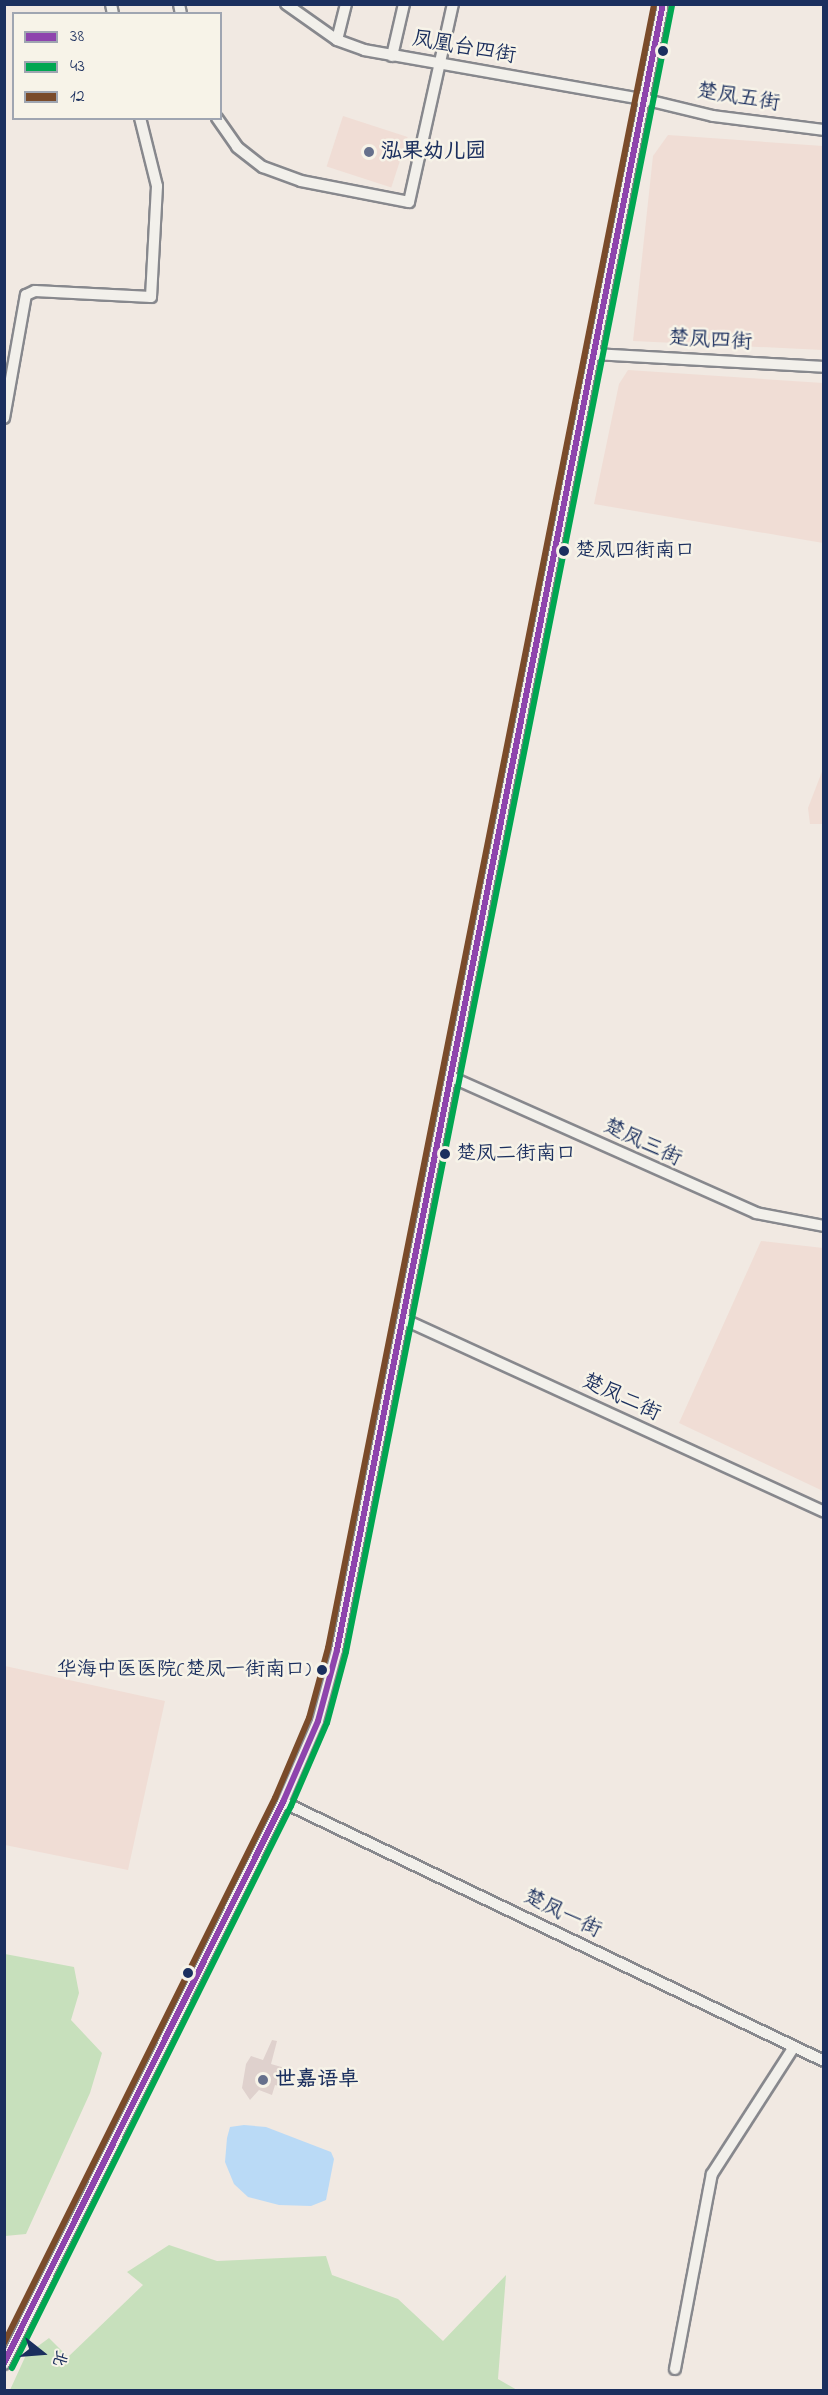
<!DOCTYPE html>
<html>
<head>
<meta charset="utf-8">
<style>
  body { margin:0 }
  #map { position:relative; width:828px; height:2395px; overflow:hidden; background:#f1e9e2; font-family:"Indie Flower","LXGW WenKai TC",sans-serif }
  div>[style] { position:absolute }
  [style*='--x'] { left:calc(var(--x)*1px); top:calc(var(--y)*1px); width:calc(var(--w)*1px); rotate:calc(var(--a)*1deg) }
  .built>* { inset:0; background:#f0ddd5; transform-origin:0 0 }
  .green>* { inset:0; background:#c7e0bc }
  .water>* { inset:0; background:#badaf6 }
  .building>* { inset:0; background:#dfd1cd }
  .roads { filter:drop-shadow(2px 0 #87888d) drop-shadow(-2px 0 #87888d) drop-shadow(0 2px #87888d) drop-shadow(0 -2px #87888d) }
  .minor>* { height:10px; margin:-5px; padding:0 5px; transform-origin:5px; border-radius:5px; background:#f2f0eb }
  .bus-1>* { height:6px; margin:-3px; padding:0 3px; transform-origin:3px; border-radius:3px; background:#8e44ad }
  .bus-2>* { height:6px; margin:-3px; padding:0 3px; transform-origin:3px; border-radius:3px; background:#00a651 }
  .bus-3>* { height:6px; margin:-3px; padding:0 3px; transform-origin:3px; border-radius:3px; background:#7a4b2a }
  .dots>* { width:16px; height:16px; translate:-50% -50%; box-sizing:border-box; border:3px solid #f7f3e8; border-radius:50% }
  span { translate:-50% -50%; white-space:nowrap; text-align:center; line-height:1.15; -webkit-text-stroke:5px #f7f3e8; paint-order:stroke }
  .bus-label { font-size:20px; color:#1b2f5e }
  .left { translate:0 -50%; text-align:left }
  .right { translate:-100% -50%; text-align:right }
  .street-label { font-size:21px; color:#1b2f5e }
  .poi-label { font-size:21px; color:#1b2f5e; font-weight:700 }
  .frame { position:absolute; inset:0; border:6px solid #1b2f5e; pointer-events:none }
  .legend { position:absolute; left:12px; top:12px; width:210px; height:108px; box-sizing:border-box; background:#f7f3e8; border:2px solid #9fa5b1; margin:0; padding:8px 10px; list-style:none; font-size:18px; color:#1b2f5e }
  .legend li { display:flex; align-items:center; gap:12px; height:30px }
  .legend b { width:30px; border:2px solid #9fa5b1 }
  .north { position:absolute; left:12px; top:2323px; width:60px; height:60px; -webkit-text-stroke:4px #f7f3e8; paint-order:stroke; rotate:107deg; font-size:16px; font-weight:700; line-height:24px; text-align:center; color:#1b2f5e }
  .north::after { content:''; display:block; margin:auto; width:21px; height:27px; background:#1b2f5e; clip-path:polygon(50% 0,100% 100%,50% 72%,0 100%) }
</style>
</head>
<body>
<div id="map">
  <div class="built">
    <i style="left:343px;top:116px;width:68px;height:53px;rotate:18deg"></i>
    <i style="clip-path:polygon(668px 135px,823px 146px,823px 350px,633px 341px,653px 156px)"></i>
    <i style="clip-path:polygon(628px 370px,823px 383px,823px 543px,594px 504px,619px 384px)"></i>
    <i style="clip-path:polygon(823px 769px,823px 824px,810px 824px,808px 808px)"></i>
    <i style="clip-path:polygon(761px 1241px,823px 1248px,823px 1491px,679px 1423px)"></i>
    <i style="clip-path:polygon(5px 1666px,165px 1701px,128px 1870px,5px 1845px)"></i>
  </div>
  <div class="green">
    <i style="clip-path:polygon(5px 1954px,74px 1967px,79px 1993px,71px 2020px,102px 2053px,90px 2093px,26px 2234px,5px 2236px)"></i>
    <i style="clip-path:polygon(169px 2245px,217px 2261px,326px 2256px,332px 2275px,398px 2299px,443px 2341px,506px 2275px,498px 2379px,517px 2390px,10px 2390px,26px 2355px,49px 2338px,68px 2357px,143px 2285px,127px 2272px)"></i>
  </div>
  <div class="water">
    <i style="clip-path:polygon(244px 2125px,266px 2127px,331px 2152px,334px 2159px,326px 2200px,311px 2206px,279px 2205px,248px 2197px,234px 2184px,225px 2162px,227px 2138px,230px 2127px)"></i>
  </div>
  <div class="building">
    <i style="clip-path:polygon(272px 2040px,277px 2041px,271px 2064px,285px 2068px,279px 2086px,275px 2085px,272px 2095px,259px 2090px,250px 2100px,242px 2088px,246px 2064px,251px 2056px,263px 2060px)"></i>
  </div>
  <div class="roads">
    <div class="minor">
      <i style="--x:111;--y:4;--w:10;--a:79"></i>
      <i style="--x:179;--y:4;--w:10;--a:79"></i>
      <i style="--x:286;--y:4;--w:62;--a:35.2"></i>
      <i style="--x:337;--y:40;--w:29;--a:20"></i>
      <i style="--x:364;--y:50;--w:287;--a:10"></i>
      <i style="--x:647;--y:100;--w:68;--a:13.6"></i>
      <i style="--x:713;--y:116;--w:112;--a:7.2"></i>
      <i style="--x:337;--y:40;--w:37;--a:-76"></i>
      <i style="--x:392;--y:56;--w:53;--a:-77"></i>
      <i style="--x:217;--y:118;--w:35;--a:55"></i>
      <i style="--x:237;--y:147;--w:33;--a:38"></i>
      <i style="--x:263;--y:167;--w:40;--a:20.2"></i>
      <i style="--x:301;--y:181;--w:110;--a:11"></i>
      <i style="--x:409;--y:202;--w:203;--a:-77.5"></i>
      <i style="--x:594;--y:354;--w:230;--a:3.2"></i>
      <i style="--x:4;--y:418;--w:125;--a:-79.9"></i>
      <i style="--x:26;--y:295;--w:10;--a:-24"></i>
      <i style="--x:35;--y:291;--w:116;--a:3"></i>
      <i style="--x:151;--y:297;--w:111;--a:-86.9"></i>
      <i style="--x:157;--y:186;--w:70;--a:-104"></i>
      <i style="--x:451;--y:1077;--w:334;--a:24"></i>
      <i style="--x:756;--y:1213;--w:69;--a:10.8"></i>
      <i style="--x:403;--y:1319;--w:463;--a:24.6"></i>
      <i style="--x:283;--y:1802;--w:600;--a:25.58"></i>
      <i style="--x:4;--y:2364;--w:627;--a:-63.6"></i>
      <i style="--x:283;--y:1802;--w:88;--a:-66.6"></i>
      <i style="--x:318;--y:1721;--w:73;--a:-75"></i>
      <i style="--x:337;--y:1650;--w:1678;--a:-78.8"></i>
      <i style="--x:675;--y:2369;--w:198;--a:-79.3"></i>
      <i style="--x:712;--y:2174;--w:151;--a:-57.2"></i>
    </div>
  </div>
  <div class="bus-1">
    <i style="--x:4;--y:2363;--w:627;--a:-63.56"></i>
    <i style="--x:283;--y:1802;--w:88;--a:-66.6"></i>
    <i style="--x:318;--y:1721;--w:73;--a:-75"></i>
    <i style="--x:337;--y:1650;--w:1678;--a:-78.8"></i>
  </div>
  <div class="bus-2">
    <i style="--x:12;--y:2368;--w:627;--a:-63.6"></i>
    <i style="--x:291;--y:1806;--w:90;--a:-66.6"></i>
    <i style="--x:327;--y:1723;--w:73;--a:-75"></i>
    <i style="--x:346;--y:1652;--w:1678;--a:-78.8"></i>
  </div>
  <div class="bus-3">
    <i style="--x:4;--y:2343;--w:609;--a:-63.56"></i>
    <i style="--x:275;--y:1798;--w:87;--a:-67"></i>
    <i style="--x:309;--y:1718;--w:73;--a:-74.8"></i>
    <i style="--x:328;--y:1648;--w:1676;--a:-78.78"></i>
  </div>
  <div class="dots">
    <i style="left:663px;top:51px;background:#1b2f5e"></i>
    <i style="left:369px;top:152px;background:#66708c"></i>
    <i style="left:564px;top:551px;background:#1b2f5e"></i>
    <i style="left:445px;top:1154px;background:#1b2f5e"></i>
    <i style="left:322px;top:1670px;background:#1b2f5e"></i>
    <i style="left:188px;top:1973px;background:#1b2f5e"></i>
    <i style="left:263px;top:2080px;background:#66708c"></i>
  </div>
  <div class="bus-label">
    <span class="left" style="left:575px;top:551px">楚凤四街南口</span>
    <span class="left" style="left:456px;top:1154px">楚凤二街南口</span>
    <span class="right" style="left:311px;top:1670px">华海中医医院(楚凤一街南口)</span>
  </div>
  <div class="street-label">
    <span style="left:464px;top:48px;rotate:10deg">凤凰台四街</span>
    <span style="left:738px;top:98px;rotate:9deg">楚凤五街</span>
    <span style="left:710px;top:341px;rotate:3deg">楚凤四街</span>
    <span style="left:642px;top:1143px;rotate:25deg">楚凤三街</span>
    <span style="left:621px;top:1398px;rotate:25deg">楚凤二街</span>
    <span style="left:562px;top:1914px;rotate:26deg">楚凤一街</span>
  </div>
  <div class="poi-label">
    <span class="left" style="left:381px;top:152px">泓果幼儿园</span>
    <span class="left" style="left:275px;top:2080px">世嘉语卓</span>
  </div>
  <div class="frame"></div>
  <ul class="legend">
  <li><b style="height:8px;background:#8e44ad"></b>38</li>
  <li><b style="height:8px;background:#00a651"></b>43</li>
  <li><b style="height:8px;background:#7a4b2a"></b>12</li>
  </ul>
  <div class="north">北</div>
</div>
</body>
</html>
